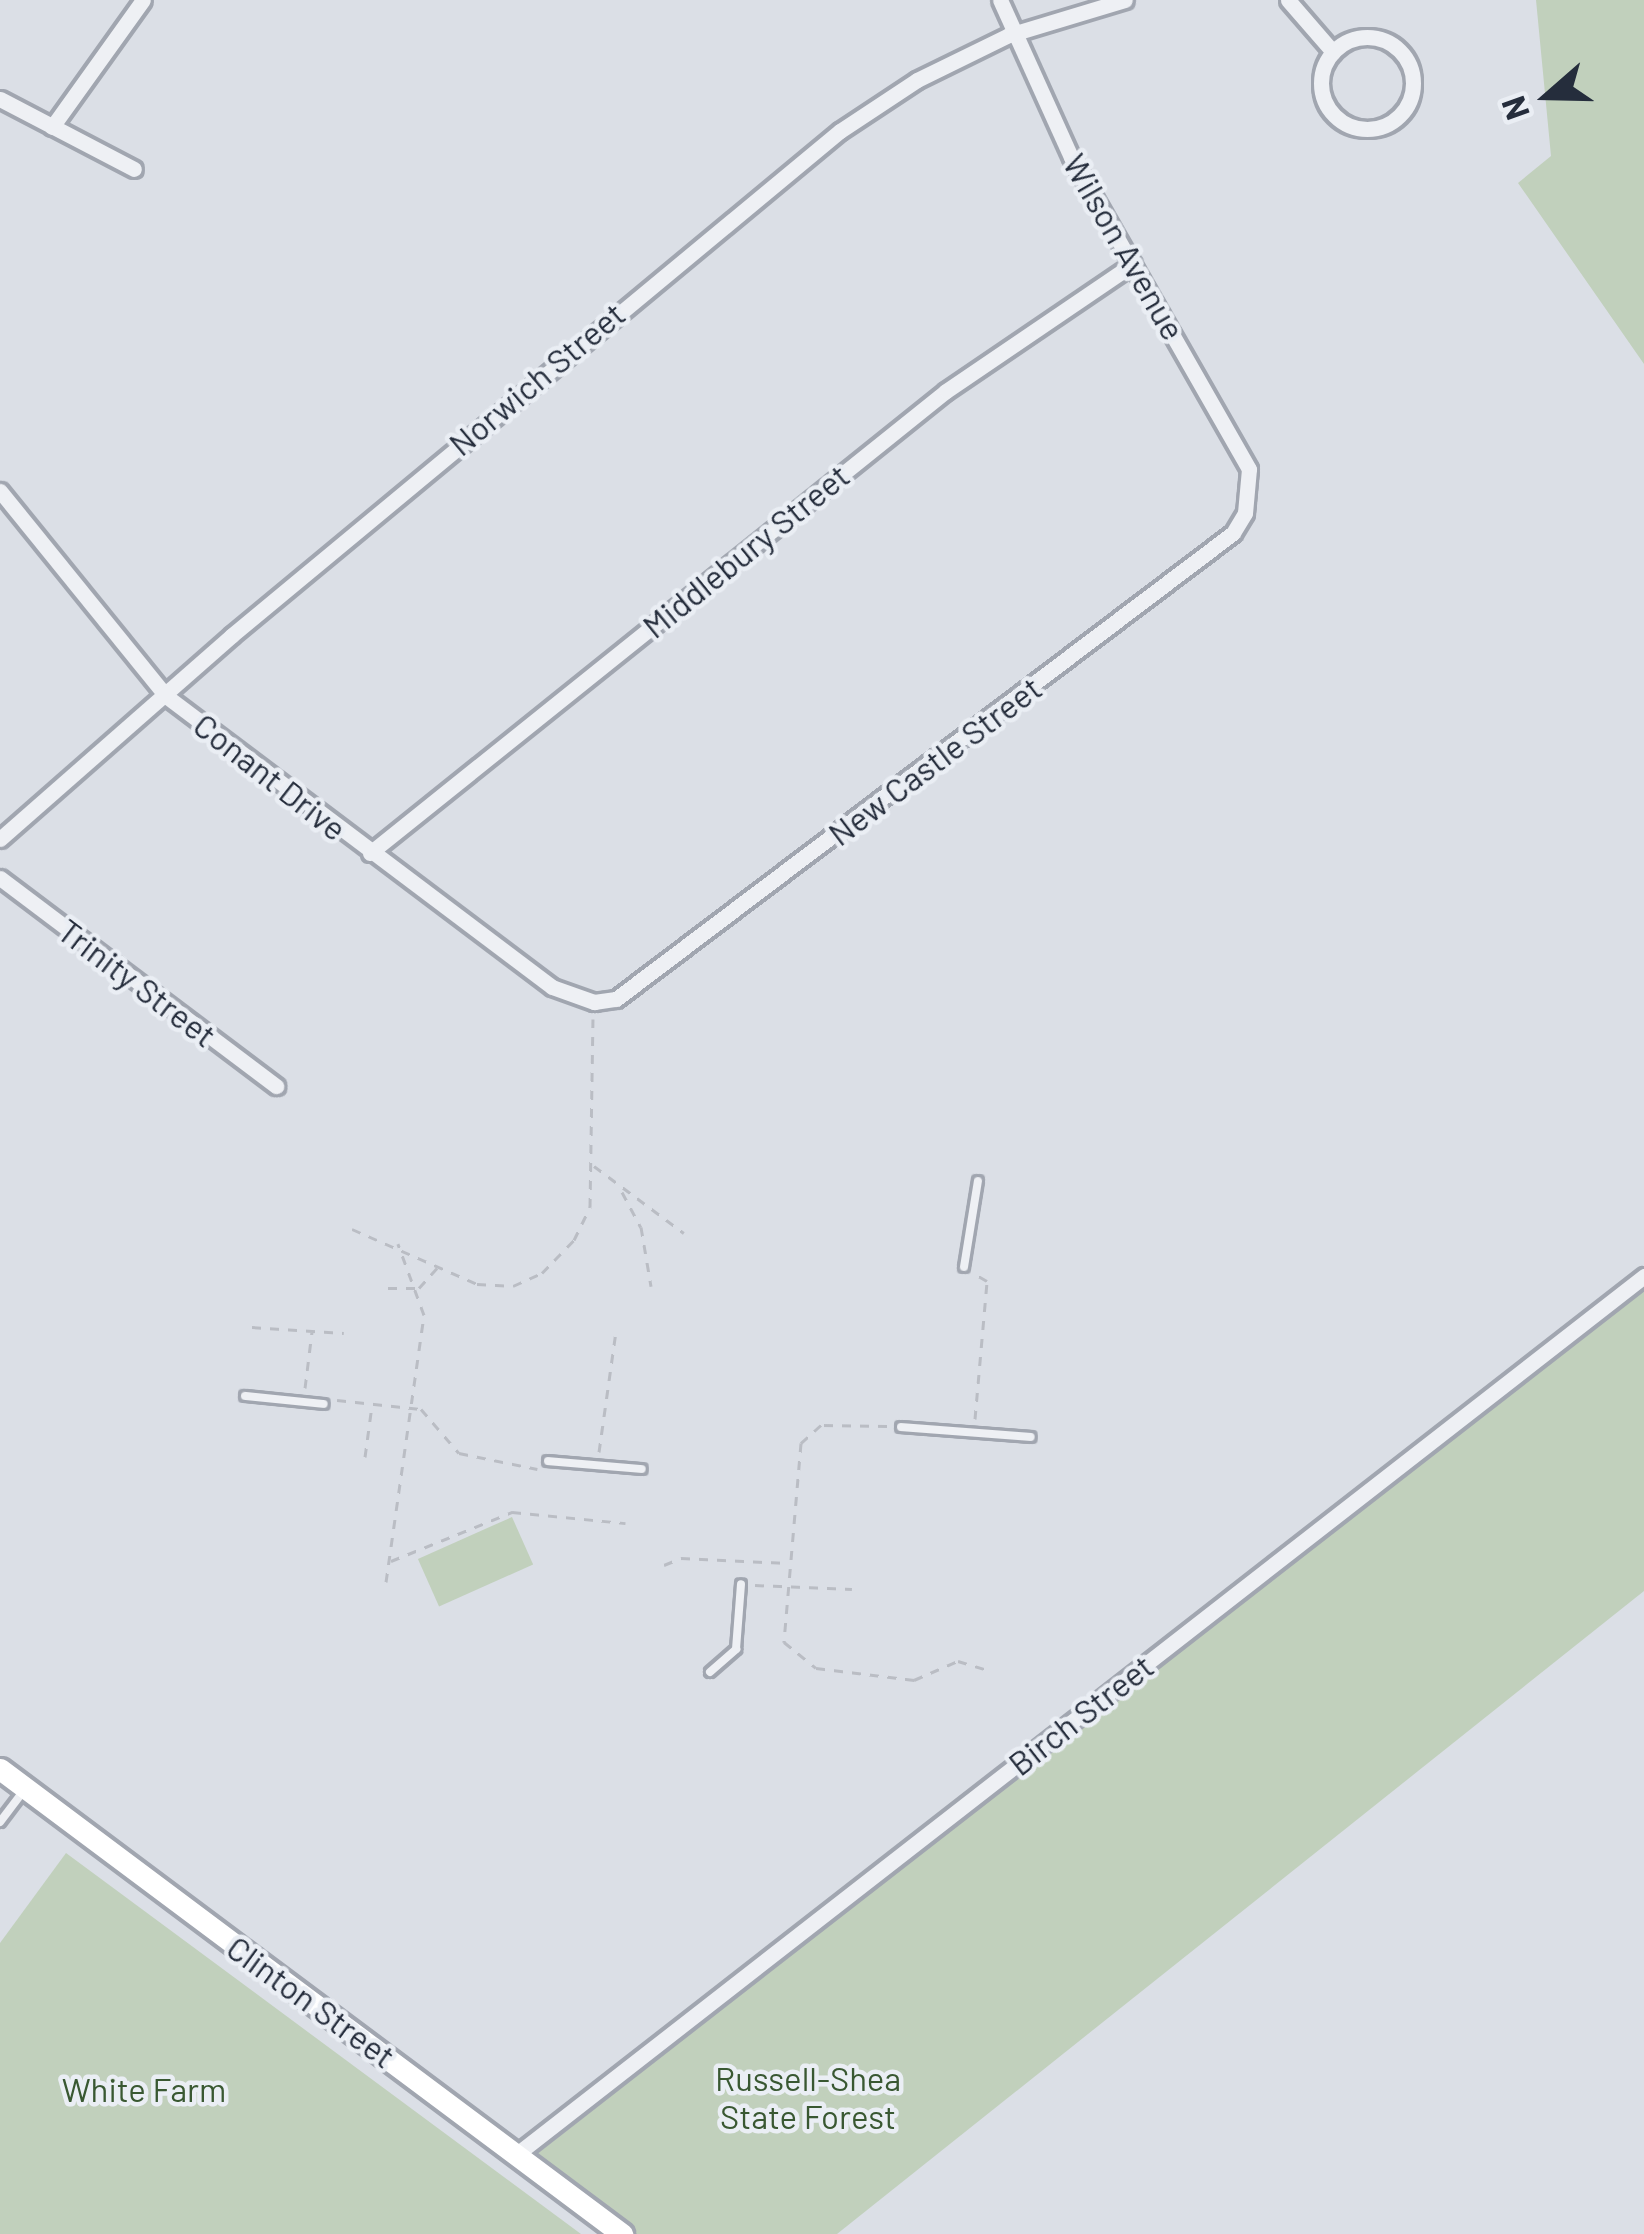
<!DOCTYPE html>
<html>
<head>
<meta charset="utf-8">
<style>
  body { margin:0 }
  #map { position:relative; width:1644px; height:2234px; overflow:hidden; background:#dbdfe6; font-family:Barlow,sans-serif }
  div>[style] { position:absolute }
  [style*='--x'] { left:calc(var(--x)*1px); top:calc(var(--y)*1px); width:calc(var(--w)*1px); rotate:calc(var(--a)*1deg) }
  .green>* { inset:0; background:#c1d0bc; transform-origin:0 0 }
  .path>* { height:3px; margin-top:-1.5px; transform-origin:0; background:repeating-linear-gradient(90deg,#babdc4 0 9px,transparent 0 18px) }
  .roads { filter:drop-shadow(3px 0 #a1a6b0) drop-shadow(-3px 0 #a1a6b0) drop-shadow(0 3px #a1a6b0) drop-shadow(0 -3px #a1a6b0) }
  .lane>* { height:8px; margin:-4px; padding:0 4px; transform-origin:4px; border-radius:4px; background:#eef0f4 }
  .street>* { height:15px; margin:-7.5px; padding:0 7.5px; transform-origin:7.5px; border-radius:7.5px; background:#eef0f4 }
  .street>.ring { margin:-7.5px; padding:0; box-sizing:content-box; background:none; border:15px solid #eef0f4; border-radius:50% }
  .secondary>* { height:21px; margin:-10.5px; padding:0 10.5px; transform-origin:10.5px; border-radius:10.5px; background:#fff }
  span { translate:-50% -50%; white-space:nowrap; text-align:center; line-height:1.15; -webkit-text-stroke:9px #eaeef4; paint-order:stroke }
  .street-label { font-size:33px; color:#252d3c }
  .park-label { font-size:33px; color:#395832 }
  .north { position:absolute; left:1488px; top:36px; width:120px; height:120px; -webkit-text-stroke:9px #eaeef4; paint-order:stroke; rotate:250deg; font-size:33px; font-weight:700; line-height:48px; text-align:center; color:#252d3c }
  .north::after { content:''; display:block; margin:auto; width:42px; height:54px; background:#252d3c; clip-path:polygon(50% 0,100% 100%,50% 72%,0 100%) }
</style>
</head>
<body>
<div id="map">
  <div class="green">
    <i style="clip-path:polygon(1536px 0,1644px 0,1644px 364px,1518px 183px,1551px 156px)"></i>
    <i style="clip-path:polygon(1644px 1288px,1644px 1591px,837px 2234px,609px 2234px,534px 2156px)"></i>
    <i style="left:512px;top:1517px;width:52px;height:103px;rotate:66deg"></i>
    <i style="clip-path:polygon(66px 1853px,581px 2234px,0 2234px,0 1943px)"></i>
  </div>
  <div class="path">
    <i style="--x:594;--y:1166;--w:112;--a:36.7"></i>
    <i style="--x:622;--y:1192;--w:40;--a:62"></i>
    <i style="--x:641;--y:1227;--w:60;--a:80.4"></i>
    <i style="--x:352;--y:1229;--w:137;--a:23.7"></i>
    <i style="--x:477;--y:1284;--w:36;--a:3"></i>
    <i style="--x:513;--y:1286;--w:32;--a:-24"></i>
    <i style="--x:542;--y:1273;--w:46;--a:-45.9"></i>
    <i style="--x:574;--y:1240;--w:37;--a:-64"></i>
    <i style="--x:590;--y:1207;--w:188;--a:-89.1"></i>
    <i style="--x:388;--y:1288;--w:31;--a:0"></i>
    <i style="--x:419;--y:1288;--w:27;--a:-48"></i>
    <i style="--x:252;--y:1327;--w:92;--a:3.7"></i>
    <i style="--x:305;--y:1388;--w:56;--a:-82.9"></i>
    <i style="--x:337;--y:1400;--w:84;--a:6.1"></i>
    <i style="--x:421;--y:1409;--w:58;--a:49.2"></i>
    <i style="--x:459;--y:1453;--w:80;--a:11.6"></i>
    <i style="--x:975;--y:1419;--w:139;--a:-85"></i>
    <i style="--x:987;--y:1281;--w:14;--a:-150"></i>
    <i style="--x:887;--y:1426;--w:66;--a:-179.1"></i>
    <i style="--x:821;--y:1425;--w:27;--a:138"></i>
    <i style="--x:801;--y:1443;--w:200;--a:94.9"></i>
    <i style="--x:784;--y:1642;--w:41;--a:39.1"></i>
    <i style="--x:816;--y:1668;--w:99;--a:7"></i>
    <i style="--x:914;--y:1680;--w:48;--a:-23.4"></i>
    <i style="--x:958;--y:1661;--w:28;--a:17"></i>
    <i style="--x:599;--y:1452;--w:122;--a:-82"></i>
    <i style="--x:365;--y:1457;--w:52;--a:-82.3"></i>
    <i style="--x:391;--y:1561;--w:131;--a:-22"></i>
    <i style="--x:512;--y:1512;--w:114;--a:5.6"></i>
    <i style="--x:664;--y:1565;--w:18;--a:-22"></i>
    <i style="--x:681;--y:1558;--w:107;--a:2.7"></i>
    <i style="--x:386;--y:1582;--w:270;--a:-81.9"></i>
    <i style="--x:424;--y:1315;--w:76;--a:-110.1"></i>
    <i style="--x:755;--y:1585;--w:97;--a:2.4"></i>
  </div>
  <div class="roads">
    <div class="lane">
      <i style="--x:964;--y:1267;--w:87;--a:-80.8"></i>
      <i style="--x:245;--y:1396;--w:79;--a:5.8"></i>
      <i style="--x:901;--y:1427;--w:130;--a:4.4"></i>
      <i style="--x:548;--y:1461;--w:94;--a:4.9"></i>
      <i style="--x:710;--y:1672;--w:35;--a:-41"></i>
      <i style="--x:736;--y:1649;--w:65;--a:-85.6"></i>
      <i style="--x:0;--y:1822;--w:41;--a:-52.9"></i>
    </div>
    <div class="street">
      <i style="--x:1288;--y:0;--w:69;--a:49.1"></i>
      <i class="ring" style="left:1321px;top:37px;width:77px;height:77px"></i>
      <i style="--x:0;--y:99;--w:151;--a:27.6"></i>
      <i style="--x:52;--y:127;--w:156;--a:-54.4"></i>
      <i style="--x:0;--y:491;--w:264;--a:51"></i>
      <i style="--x:166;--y:696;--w:483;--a:37"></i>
      <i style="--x:552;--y:987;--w:45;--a:19.7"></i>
      <i style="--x:594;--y:1002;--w:22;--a:-8"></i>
      <i style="--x:616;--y:999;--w:773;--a:-37.06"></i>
      <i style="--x:1233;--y:533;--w:23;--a:-59"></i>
      <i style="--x:1245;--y:513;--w:44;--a:-84.8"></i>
      <i style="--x:1249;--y:469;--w:359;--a:-119.7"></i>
      <i style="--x:1071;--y:157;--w:172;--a:-114.3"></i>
      <i style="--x:0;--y:839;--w:308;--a:-41.3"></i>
      <i style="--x:231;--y:636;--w:791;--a:-39.67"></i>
      <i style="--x:840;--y:131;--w:92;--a:-33.5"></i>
      <i style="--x:917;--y:80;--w:102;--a:-26.1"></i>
      <i style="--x:1009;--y:35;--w:121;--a:-16.8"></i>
      <i style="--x:370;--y:853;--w:738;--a:-38.73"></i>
      <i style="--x:946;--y:391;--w:226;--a:-34.2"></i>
      <i style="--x:0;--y:878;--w:346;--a:37"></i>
      <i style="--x:517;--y:2154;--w:1429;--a:-37.92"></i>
    </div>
    <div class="secondary">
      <i style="--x:0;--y:1769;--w:777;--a:36.78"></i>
    </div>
  </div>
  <div class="street-label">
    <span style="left:1124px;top:247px;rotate:60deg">Wilson Avenue</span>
    <span style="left:537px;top:379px;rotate:-40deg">Norwich Street</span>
    <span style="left:746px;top:551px;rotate:-39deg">Middlebury Street</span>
    <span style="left:935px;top:761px;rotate:-37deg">New Castle Street</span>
    <span style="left:270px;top:777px;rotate:38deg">Conant Drive</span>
    <span style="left:137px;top:983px;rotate:37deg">Trinity Street</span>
    <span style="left:1081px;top:1715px;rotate:-38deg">Birch Street</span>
    <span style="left:311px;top:2002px;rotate:36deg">Clinton Street</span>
  </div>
  <div class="park-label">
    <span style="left:808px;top:2098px">Russell-Shea<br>State Forest</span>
    <span style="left:144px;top:2090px">White Farm</span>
  </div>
  <div class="north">N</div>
</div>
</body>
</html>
